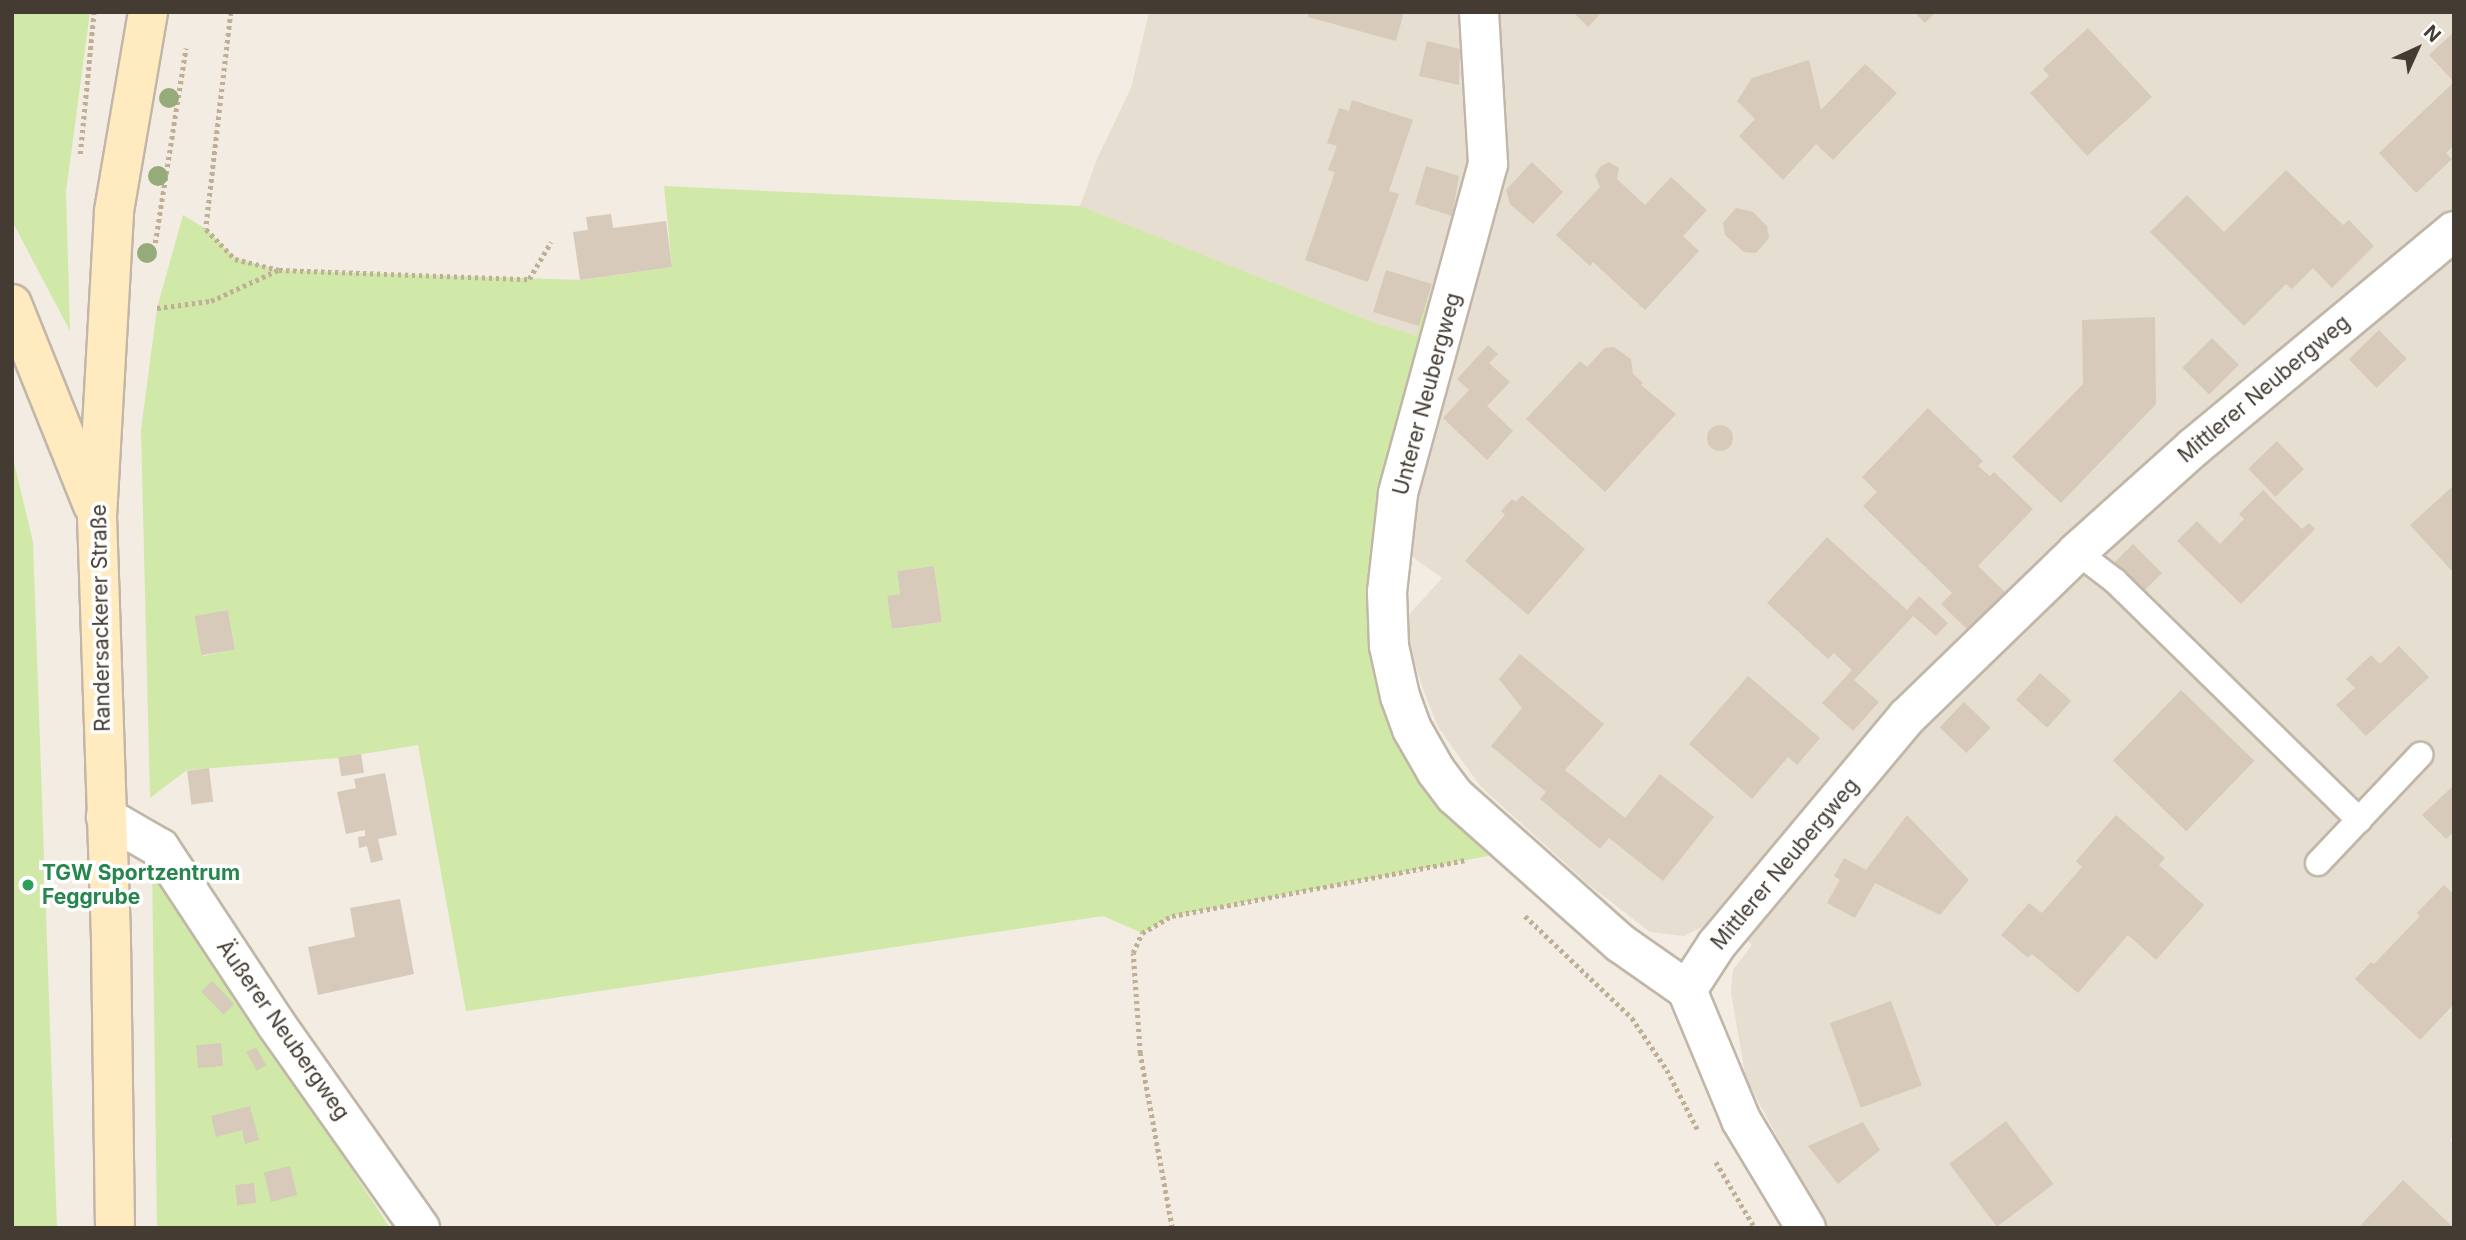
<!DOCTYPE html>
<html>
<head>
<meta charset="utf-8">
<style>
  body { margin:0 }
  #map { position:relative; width:2466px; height:1240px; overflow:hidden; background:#f2ece2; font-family:Inter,sans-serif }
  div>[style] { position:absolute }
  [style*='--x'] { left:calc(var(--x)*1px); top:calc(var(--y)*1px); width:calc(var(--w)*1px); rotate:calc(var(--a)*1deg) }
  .residential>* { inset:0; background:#e6ded0 }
  .green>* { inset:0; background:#d0e9a8 }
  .building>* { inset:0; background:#d7caba; transform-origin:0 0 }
  .round { border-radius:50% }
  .path>* { height:4.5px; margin-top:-2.25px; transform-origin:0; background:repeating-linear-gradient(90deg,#c0ae95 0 3.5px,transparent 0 7px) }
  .roads { filter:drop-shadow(2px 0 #c1b6a7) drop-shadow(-2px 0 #c1b6a7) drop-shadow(0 2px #c1b6a7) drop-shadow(0 -2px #c1b6a7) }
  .lane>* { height:24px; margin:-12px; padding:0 12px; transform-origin:12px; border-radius:12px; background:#fff }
  .street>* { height:38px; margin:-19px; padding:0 19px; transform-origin:19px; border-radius:19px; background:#fff }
  .secondary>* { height:38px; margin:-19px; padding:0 19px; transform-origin:19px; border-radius:19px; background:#ffebbf }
  .trees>* { width:20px; height:20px; margin:-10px; border-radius:50%; background:#95ac7a }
  .dots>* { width:19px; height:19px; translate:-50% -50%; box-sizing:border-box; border:4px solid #fff; border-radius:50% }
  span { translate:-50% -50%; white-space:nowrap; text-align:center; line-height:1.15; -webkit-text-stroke:7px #fff; paint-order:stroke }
  .street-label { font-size:21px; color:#443c32 }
  .leisure-label { font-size:21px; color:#27864d; font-weight:700 }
  .left { translate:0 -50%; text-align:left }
  .frame { position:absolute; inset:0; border:14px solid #443c32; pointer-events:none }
  .north { position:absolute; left:2382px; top:14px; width:70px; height:70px; -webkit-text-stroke:5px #fff; paint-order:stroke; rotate:45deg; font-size:19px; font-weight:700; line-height:28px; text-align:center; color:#443c32 }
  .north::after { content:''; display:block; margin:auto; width:24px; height:32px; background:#443c32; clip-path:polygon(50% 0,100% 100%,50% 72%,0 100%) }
</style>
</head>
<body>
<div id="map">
  <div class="residential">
    <i style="clip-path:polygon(1149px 12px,2454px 12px,2454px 1136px,2450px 1140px,2454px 1144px,2454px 1228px,1827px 1228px,1746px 1079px,1731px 993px,1733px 970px,1752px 945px,1718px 911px,1708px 924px,1684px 936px,1650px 932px,1588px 884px,1481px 787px,1438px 727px,1423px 689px,1411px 651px,1407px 617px,1442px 578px,1410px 555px,1414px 501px,1429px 438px,1469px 314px,1427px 300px,1416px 336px,1370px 321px,1080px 206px,1097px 159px,1131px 88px)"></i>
  </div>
  <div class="green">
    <i style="clip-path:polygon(12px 12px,90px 12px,66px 192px,70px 331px,12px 221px)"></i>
    <i style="clip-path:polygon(evenodd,664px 186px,1080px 206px,1370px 321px,1416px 336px,1427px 300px,1450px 307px,1415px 430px,1400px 696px,1505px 839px,1488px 856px,1172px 916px,1142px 933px,1103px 916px,466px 1011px,418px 745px,338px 758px,187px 770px,150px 798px,141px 430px,157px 308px,183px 215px,206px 229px,235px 258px,279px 270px,580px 280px,672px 267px,664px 186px,934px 566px,942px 622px,893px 629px,887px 597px,900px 594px,897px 571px,934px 566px,664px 186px,228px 610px,235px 649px,203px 656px,195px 616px,228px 610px)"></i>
    <i style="clip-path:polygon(12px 454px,33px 542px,57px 1228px,12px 1228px)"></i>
    <i style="clip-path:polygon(152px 863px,390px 1228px,157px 1228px)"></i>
  </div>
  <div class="building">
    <i style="clip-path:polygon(1309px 12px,1404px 12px,1396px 41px,1308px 17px)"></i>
    <i style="clip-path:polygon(1573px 12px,1602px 12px,1588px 27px)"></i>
    <i style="clip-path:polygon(1914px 12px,1936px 12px,1925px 23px)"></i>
    <i style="clip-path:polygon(2088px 28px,2152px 97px,2087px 156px,2030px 93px,2049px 76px,2043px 69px)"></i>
    <i style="clip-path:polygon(2454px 32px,2454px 145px,2446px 153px,2452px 159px,2416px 193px,2379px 153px,2454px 82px,2429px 55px)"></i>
    <i style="clip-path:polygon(1427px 41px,1460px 49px,1459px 85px,1419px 76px)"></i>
    <i style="clip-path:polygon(1809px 60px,1821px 110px,1865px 64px,1897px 93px,1833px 160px,1816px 144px,1783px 180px,1739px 136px,1755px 119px,1737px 101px,1752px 78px)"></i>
    <i style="clip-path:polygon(1352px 100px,1413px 120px,1389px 191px,1399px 194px,1368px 282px,1305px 260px,1335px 172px,1328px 170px,1337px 146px,1327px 143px,1339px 108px,1349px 111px)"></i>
    <i style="clip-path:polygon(1532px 162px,1563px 192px,1533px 224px,1510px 204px,1506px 190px)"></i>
    <i style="clip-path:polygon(1609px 162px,1619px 168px,1617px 179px,1645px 205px,1671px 177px,1707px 210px,1683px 236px,1699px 251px,1645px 310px,1593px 262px,1590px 266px,1556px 235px,1600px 187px,1595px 175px,1601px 166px)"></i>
    <i style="clip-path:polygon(1426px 166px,1459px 176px,1452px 216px,1415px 204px)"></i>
    <i style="clip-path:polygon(2286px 170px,2343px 225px,2349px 220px,2374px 246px,2332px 288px,2313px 268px,2292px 289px,2286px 284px,2244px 326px,2150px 232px,2187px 195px,2224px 232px)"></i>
    <i style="clip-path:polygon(1736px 208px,1753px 212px,1767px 226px,1769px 238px,1756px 253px,1744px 252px,1725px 235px,1723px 223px)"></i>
    <i style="clip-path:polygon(611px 214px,613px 228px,666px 221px,672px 267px,580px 280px,573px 232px,588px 230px,586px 217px)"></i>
    <i style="left:1386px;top:270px;width:48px;height:44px;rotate:17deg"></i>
    <i style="clip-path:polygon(2155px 317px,2156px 404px,2061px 503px,2012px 457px,2083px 384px,2082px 320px)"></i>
    <i style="left:2379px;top:330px;width:40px;height:42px;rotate:46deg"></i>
    <i style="left:2212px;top:338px;width:38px;height:42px;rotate:45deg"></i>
    <i style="clip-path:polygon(1488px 345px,1498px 354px,1489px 363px,1510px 382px,1487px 406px,1513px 431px,1487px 460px,1443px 418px,1469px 390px,1457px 379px)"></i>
    <i style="clip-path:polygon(1614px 347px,1631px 359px,1633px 374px,1643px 383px,1641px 385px,1676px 414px,1605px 492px,1526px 419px,1580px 361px,1587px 367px,1605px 348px)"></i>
    <i style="clip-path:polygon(1928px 408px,1983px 461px,1978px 466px,1990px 476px,1994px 472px,2033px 509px,1978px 566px,2008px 595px,1971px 633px,1941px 604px,1952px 593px,1863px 506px,1877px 492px,1862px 477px)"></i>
    <i class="round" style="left:1707px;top:425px;width:26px;height:26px"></i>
    <i style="left:2277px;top:441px;width:39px;height:40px;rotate:46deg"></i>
    <i style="clip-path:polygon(2454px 485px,2454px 568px,2451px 570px,2410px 525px)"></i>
    <i style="clip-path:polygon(2263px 490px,2302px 529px,2309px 523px,2315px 529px,2241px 604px,2177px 541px,2197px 521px,2220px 544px,2244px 519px,2239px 514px)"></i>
    <i style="clip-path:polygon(1522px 495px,1585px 549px,1528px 615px,1465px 561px,1505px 515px,1501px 511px,1512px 499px,1516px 502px)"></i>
    <i style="clip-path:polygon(1827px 537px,1907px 610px,1919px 596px,1948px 623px,1936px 636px,1913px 616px,1854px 680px,1879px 702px,1853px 731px,1822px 703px,1852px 670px,1834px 653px,1828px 659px,1767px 603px)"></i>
    <i style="left:2133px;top:544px;width:41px;height:27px;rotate:45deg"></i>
    <i style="clip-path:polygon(934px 566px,942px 622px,892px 629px,887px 596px,900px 594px,897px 571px)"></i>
    <i style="left:228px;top:610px;width:40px;height:34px;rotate:80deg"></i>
    <i style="clip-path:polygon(2399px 646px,2429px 677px,2366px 736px,2336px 705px,2355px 688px,2346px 679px,2371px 655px,2380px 664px)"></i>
    <i style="clip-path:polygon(1520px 654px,1604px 724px,1565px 770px,1625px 818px,1660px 774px,1714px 817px,1663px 881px,1609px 838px,1600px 849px,1540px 799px,1546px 792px,1491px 746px,1522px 708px,1499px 679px)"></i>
    <i style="left:2040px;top:673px;width:42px;height:36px;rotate:42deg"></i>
    <i style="clip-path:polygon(1748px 676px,1820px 738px,1797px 765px,1788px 757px,1752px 799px,1689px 744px)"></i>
    <i style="left:2181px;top:690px;width:102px;height:98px;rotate:44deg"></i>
    <i style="left:1964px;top:702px;width:37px;height:35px;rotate:44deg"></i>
    <i style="left:361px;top:754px;width:19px;height:23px;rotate:81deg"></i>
    <i style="left:209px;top:768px;width:34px;height:22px;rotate:83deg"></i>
    <i style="clip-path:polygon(385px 773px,397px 835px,378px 839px,383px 860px,371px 863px,367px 846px,359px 848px,358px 837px,365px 836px,365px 830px,346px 834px,337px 792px,356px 788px,354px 779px)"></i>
    <i style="clip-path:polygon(2454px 785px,2454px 832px,2446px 839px,2422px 815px)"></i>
    <i style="clip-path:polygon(1907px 815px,1969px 880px,1940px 915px,1875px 883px,1855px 918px,1827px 903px,1840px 880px,1834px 876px,1844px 858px,1866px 870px)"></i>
    <i style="clip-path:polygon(2116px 815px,2165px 858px,2159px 865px,2204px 905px,2156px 960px,2128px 935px,2078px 993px,2032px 954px,2028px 958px,2001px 935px,2029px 903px,2042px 913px,2082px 867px,2076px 861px)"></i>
    <i style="clip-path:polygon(2444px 885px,2454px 894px,2454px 1004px,2420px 1040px,2355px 979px,2371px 962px,2374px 964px,2420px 916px,2417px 913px)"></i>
    <i style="clip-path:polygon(400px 899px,414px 974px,318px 995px,308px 947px,355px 937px,350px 908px)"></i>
    <i style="left:212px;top:981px;width:32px;height:15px;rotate:46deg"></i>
    <i style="left:1891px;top:1001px;width:90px;height:65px;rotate:70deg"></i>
    <i style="left:221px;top:1043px;width:23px;height:25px;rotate:85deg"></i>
    <i style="left:256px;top:1047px;width:21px;height:11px;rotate:61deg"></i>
    <i style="clip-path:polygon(250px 1106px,259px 1140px,245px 1144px,242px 1130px,216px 1137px,211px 1116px)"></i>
    <i style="left:2006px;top:1121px;width:79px;height:71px;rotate:53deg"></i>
    <i style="clip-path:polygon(1863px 1122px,1880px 1150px,1838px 1184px,1808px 1146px)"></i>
    <i style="left:290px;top:1166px;width:30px;height:27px;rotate:76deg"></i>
    <i style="clip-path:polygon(2403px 1180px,2454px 1228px,2358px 1228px)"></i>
    <i style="left:254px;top:1183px;width:20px;height:19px;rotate:84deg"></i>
  </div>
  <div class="path">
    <i style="--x:231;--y:12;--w:218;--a:96.6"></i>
    <i style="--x:206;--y:229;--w:42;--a:46"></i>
    <i style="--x:235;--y:259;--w:45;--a:14"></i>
    <i style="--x:279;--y:270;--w:250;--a:2.1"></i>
    <i style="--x:529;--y:279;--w:43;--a:-59.3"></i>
    <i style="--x:80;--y:154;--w:143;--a:-84.4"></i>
    <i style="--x:155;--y:243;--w:197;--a:-81"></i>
    <i style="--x:157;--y:308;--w:54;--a:-7.4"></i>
    <i style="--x:211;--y:301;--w:74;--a:-24.8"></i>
    <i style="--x:1525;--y:916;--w:148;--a:43.6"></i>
    <i style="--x:1632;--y:1018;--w:63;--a:56.1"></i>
    <i style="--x:1667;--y:1070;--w:68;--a:62.7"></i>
    <i style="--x:1716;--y:1162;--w:77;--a:59.4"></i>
    <i style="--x:1172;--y:1228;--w:178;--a:-100.4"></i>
    <i style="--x:1140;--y:1053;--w:100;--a:-94"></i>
    <i style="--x:1133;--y:953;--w:22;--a:-66"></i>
    <i style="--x:1142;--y:933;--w:34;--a:-30"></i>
    <i style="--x:1172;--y:916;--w:299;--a:-10.8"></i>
  </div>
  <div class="roads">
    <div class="lane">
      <i style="--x:2077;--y:552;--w:48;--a:37.3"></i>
      <i style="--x:2115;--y:581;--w:342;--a:44.4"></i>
      <i style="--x:2318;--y:863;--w:149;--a:-46.6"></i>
    </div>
    <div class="street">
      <i style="--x:1479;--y:12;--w:152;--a:86.6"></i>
      <i style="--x:1488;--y:164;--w:342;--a:105.3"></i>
      <i style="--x:1398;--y:494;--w:99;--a:96.4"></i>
      <i style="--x:1387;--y:592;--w:54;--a:87.9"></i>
      <i style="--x:1389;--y:646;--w:51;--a:77.6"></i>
      <i style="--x:1400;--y:696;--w:35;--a:70"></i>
      <i style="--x:1412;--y:729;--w:48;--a:60.3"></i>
      <i style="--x:1436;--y:771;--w:31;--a:53"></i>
      <i style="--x:1455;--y:796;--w:221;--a:41.7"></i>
      <i style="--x:1620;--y:943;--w:82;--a:35"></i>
      <i style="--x:106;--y:817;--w:62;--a:29.9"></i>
      <i style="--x:160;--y:848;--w:211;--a:56.6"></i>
      <i style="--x:276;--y:1024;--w:250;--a:54.8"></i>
      <i style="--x:1687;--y:990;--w:55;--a:-56.9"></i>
      <i style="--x:1717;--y:944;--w:296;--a:-50.1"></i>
      <i style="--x:1907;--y:717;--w:237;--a:-44.1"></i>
      <i style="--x:2077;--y:552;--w:157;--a:-41.9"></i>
      <i style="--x:2194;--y:447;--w:338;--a:-39.7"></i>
      <i style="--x:1687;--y:990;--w:141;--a:67.4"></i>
      <i style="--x:1741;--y:1120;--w:126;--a:59"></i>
    </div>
    <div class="secondary">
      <i style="--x:12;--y:304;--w:217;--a:68.1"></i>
      <i style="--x:115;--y:1228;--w:290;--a:-90.8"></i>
      <i style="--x:111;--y:938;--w:421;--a:-91.9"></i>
      <i style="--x:97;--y:517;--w:306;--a:-86.8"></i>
      <i style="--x:114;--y:211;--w:202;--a:-80.3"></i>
    </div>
  </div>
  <div class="trees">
    <i style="left:169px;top:98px"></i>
    <i style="left:158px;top:176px"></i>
    <i style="left:147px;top:253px"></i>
  </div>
  <div class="dots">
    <i style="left:28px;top:885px;background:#2e9e5b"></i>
  </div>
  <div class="street-label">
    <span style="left:2264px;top:389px;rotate:-40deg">Mittlerer Neubergweg</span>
    <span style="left:1427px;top:394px;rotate:-75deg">Unterer Neubergweg</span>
    <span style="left:101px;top:618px;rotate:-91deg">Randersackerer Straße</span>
    <span style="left:1785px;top:864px;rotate:-50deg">Mittlerer Neubergweg</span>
    <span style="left:283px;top:1030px;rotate:55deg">Äußerer Neubergweg</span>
  </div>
  <div class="leisure-label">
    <span class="left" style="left:42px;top:885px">TGW Sportzentrum<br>Feggrube</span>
  </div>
  <div class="frame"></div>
  <div class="north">N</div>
</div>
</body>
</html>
